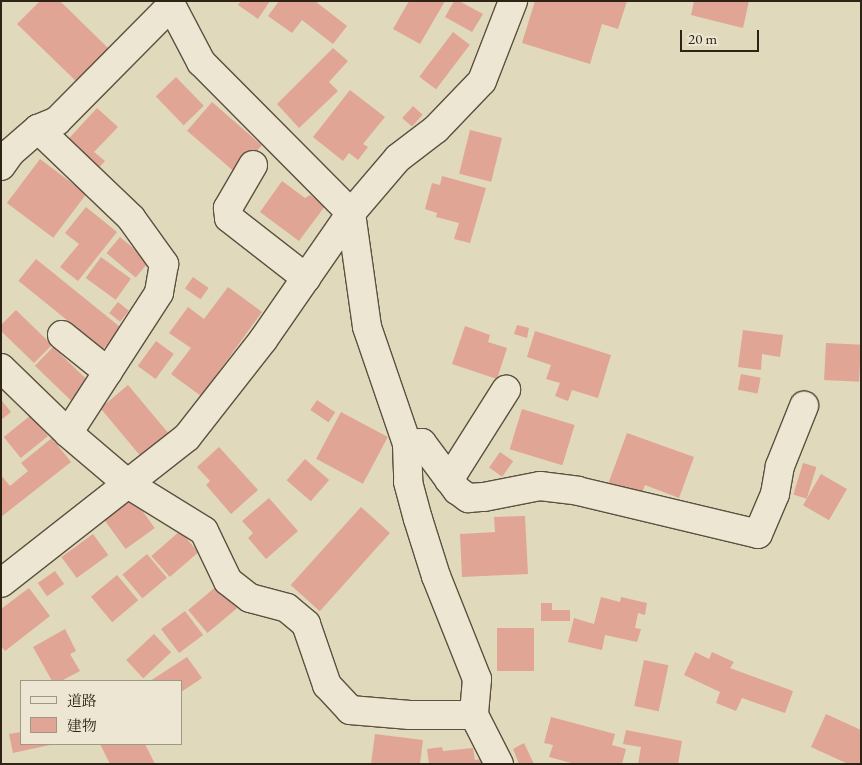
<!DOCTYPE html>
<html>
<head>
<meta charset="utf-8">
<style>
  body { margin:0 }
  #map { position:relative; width:862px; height:765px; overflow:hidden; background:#e1d9bc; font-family:"EB Garamond","Noto Serif JP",serif }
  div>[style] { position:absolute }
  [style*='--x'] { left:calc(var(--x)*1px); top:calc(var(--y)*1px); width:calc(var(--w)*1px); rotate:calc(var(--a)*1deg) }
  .building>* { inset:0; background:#e0a594; transform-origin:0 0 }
  .roads { filter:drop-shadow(1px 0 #5c5040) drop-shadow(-1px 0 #5c5040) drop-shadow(0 1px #5c5040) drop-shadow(0 -1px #5c5040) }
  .minor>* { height:28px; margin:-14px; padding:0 14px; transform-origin:14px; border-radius:14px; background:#ece6d3 }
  span { translate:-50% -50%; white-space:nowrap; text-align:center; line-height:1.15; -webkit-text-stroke:4px #ece6d3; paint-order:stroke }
  .frame { position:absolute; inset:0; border:2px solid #2f2316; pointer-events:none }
  .legend { position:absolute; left:20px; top:680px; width:162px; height:65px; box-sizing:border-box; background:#ece6d3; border:1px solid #a09887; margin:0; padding:6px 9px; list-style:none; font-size:15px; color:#2f2316 }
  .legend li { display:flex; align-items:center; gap:10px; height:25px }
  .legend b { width:25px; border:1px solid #a09887 }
  .scale { position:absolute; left:680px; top:30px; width:79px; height:22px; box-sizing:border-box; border:2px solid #2f2316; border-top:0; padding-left:6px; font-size:15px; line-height:18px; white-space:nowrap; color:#2f2316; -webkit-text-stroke:4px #ece6d3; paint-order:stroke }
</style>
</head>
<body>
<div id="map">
  <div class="building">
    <i style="clip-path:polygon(40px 1px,60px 1px,112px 52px,80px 85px,17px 24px)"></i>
    <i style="clip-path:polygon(241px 1px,270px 1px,258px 19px,238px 5px)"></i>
    <i style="clip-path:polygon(279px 1px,315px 1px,347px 26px,333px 44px,302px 20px,292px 33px,268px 16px)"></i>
    <i style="clip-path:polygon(409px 1px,445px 1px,420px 44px,393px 29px)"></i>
    <i style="clip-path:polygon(454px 1px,459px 1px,483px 14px,472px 32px,445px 17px)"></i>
    <i style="clip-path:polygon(535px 1px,627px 1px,618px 29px,602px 24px,590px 64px,522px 43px)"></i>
    <i style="clip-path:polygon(694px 1px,749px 1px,743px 28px,691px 15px)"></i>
    <i style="left:453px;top:32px;width:21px;height:56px;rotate:37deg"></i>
    <i style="clip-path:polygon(333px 48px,348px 61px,329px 82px,338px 91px,299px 128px,277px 104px)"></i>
    <i style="left:176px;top:77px;width:40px;height:28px;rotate:46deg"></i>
    <i style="clip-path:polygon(350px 90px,385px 117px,363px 144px,368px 147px,358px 160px,349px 153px,343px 161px,313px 137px)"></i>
    <i style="left:212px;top:102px;width:66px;height:38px;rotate:41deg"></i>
    <i style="left:413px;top:106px;width:13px;height:16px;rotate:42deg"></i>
    <i style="clip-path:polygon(97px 108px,118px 127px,94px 152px,105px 161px,91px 176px,60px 148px)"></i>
    <i style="left:470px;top:130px;width:33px;height:45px;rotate:14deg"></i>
    <i style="left:40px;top:159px;width:58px;height:55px;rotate:37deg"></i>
    <i style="clip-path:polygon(442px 176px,486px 188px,470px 243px,454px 239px,459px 223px,436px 217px,437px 213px,425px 209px,432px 183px,440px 185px)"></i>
    <i style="clip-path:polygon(282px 181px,305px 198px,310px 195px,325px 206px,299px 241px,260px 212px)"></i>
    <i style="clip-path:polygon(86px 207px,117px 232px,78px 281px,60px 267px,79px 244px,65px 233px)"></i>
    <i style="left:120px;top:237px;width:38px;height:21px;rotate:40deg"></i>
    <i style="left:101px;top:257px;width:37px;height:26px;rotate:36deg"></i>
    <i style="left:36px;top:259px;width:109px;height:28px;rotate:39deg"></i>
    <i style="left:193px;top:277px;width:19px;height:14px;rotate:35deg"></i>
    <i style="clip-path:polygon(228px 287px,262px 312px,201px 396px,171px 374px,191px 348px,169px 333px,188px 307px,204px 319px)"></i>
    <i style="left:118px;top:302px;width:14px;height:14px;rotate:39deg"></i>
    <i style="clip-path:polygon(16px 310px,52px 345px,34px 363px,1px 331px,1px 325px)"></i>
    <i style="clip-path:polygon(517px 325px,529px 328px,527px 338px,514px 334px)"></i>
    <i style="clip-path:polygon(465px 326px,490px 335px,488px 342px,507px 348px,497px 379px,452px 364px)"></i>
    <i style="clip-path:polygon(743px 330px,783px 335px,780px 357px,762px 354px,761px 370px,738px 367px)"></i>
    <i style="clip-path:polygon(535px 331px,611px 355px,598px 398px,572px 390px,568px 401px,555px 396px,560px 383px,546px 379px,551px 365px,527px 357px)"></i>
    <i style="left:156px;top:341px;width:22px;height:31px;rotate:36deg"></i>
    <i style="left:826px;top:343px;width:35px;height:37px;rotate:3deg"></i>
    <i style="left:53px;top:347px;width:52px;height:26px;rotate:44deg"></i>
    <i style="left:741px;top:374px;width:20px;height:16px;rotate:11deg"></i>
    <i style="left:128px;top:385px;width:64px;height:36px;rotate:50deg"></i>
    <i style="clip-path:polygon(1px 400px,11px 412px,1px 420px)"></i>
    <i style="left:317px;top:400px;width:22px;height:12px;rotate:34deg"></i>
    <i style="left:522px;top:409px;width:55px;height:42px;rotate:17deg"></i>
    <i style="left:341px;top:412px;width:53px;height:53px;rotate:28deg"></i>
    <i style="left:31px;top:415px;width:27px;height:35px;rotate:51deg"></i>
    <i style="clip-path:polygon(627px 433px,694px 457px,679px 498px,645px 485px,640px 499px,607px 487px)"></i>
    <i style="clip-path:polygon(52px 438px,71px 462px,1px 517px,1px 475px,10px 486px,28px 471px,21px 463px)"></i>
    <i style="clip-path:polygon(219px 447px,258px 490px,231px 514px,206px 485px,210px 481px,197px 467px)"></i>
    <i style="left:500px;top:452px;width:16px;height:19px;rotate:35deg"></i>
    <i style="left:305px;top:459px;width:32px;height:28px;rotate:41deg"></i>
    <i style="left:803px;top:463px;width:14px;height:33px;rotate:17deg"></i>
    <i style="left:821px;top:474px;width:30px;height:36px;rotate:30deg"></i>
    <i style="left:133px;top:498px;width:37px;height:36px;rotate:54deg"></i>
    <i style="clip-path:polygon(269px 498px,298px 531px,266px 559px,248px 538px,253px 533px,242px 521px)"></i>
    <i style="left:361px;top:507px;width:39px;height:105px;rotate:42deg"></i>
    <i style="clip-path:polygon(525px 516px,528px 574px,462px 577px,460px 534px,495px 532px,494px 517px)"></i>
    <i style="left:180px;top:531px;width:28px;height:38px;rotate:49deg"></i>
    <i style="left:93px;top:534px;width:26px;height:39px;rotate:54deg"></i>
    <i style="left:147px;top:554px;width:31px;height:32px;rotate:50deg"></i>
    <i style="left:55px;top:571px;width:16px;height:21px;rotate:55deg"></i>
    <i style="left:117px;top:575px;width:33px;height:34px;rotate:50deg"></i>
    <i style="left:218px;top:585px;width:30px;height:39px;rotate:50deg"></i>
    <i style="clip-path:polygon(29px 588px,50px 616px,5px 651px,1px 646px,1px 609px)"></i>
    <i style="clip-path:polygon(601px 597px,620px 602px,621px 597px,647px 603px,645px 615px,638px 613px,635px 628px,641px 629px,637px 642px,605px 635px,602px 650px,568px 642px,574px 618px,594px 624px)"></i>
    <i style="clip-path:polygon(541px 603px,552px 603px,552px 610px,570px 610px,570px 621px,541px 621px)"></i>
    <i style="left:185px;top:611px;width:30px;height:30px;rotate:53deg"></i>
    <i style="left:497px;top:628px;width:37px;height:43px"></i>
    <i style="clip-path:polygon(65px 629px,76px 651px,70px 654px,80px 671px,61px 681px,52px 681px,33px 647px)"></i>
    <i style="left:154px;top:634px;width:25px;height:38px;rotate:47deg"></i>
    <i style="clip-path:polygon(695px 652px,709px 659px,712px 652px,734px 662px,730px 668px,793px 691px,785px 713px,742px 698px,736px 711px,716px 703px,720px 692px,684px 675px)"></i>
    <i style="clip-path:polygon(187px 657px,202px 678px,181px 692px,181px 681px,150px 681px)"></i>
    <i style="left:644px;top:660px;width:25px;height:47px;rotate:12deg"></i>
    <i style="clip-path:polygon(826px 714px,861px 730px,861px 764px,848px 764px,811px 747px)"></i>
    <i style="clip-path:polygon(551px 717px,615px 734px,612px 745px,626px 749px,622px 764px,575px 764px,549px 757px,553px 745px,544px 743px)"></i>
    <i style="clip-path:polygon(626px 730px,682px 741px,678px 764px,638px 764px,641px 747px,623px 744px)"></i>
    <i style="clip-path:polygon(21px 732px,21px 744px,50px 745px,13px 753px,9px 734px)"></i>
    <i style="clip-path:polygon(375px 734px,423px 740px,420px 764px,371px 764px)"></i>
    <i style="clip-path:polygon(524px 743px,534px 764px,519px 764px,513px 749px)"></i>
    <i style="clip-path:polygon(100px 744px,145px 744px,155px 764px,110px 764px)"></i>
    <i style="clip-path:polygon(442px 747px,443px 751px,473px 748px,475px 760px,487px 758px,488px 764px,429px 764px,427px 749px)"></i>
  </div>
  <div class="roads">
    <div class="minor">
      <i style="--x:169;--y:1;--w:69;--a:62.3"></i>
      <i style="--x:201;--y:62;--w:213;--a:45.2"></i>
      <i style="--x:351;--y:213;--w:115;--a:82"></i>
      <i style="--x:367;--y:327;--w:124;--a:71.1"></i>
      <i style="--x:407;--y:444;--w:38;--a:88"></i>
      <i style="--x:408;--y:482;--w:38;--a:75"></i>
      <i style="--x:418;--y:519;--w:60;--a:72.5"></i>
      <i style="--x:436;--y:576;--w:111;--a:68.3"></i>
      <i style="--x:477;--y:679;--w:36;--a:95"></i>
      <i style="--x:474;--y:715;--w:55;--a:63"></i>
      <i style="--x:38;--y:129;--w:129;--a:43.7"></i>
      <i style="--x:131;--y:218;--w:57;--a:54.3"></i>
      <i style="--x:164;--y:264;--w:29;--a:100"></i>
      <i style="--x:159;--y:293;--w:167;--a:123"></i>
      <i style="--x:253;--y:165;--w:50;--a:120.2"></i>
      <i style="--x:228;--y:208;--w:10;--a:84"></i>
      <i style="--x:229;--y:218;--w:98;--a:37.9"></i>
      <i style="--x:1;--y:166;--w:16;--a:-55"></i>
      <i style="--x:10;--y:153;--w:37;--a:-41"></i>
      <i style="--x:38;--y:129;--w:21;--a:-23"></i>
      <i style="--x:57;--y:121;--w:162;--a:-45.3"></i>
      <i style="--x:62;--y:335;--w:59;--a:38.8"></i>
      <i style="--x:1;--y:368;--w:93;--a:44.1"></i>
      <i style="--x:68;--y:433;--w:79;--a:40.4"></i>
      <i style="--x:128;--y:484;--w:89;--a:31.7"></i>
      <i style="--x:204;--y:531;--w:55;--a:64.4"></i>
      <i style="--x:228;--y:581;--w:28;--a:38"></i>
      <i style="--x:250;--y:598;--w:38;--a:15"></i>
      <i style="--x:287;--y:608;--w:25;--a:40"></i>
      <i style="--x:306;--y:624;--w:65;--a:71"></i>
      <i style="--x:327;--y:685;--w:34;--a:47"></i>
      <i style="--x:350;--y:710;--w:60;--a:4.8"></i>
      <i style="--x:410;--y:715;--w:64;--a:0"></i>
      <i style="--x:407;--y:444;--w:15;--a:-4"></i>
      <i style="--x:422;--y:443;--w:59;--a:53.3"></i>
      <i style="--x:457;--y:490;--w:14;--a:36"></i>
      <i style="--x:468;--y:498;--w:16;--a:-4"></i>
      <i style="--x:484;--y:497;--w:57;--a:-11.1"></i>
      <i style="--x:540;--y:486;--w:38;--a:7"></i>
      <i style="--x:578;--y:491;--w:185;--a:13.4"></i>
      <i style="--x:758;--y:534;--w:43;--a:-67"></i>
      <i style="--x:775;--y:494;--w:28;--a:-80"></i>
      <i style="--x:780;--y:466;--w:65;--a:-68.2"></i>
      <i style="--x:449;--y:480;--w:107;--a:-57.7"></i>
      <i style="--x:1;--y:583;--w:236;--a:-38.1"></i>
      <i style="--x:187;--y:437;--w:123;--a:-51.9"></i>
      <i style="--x:263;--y:340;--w:155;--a:-55.3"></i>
      <i style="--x:351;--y:213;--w:72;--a:-49.5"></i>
      <i style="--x:398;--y:158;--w:48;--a:-37.3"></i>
      <i style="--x:436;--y:129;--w:66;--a:-46.2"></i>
      <i style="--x:482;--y:81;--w:86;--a:-68.8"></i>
    </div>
  </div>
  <div class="frame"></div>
  <ul class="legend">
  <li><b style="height:6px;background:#ece6d3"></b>道路</li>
  <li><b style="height:14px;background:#e0a594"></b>建物</li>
  </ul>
  <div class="scale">20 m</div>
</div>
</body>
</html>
